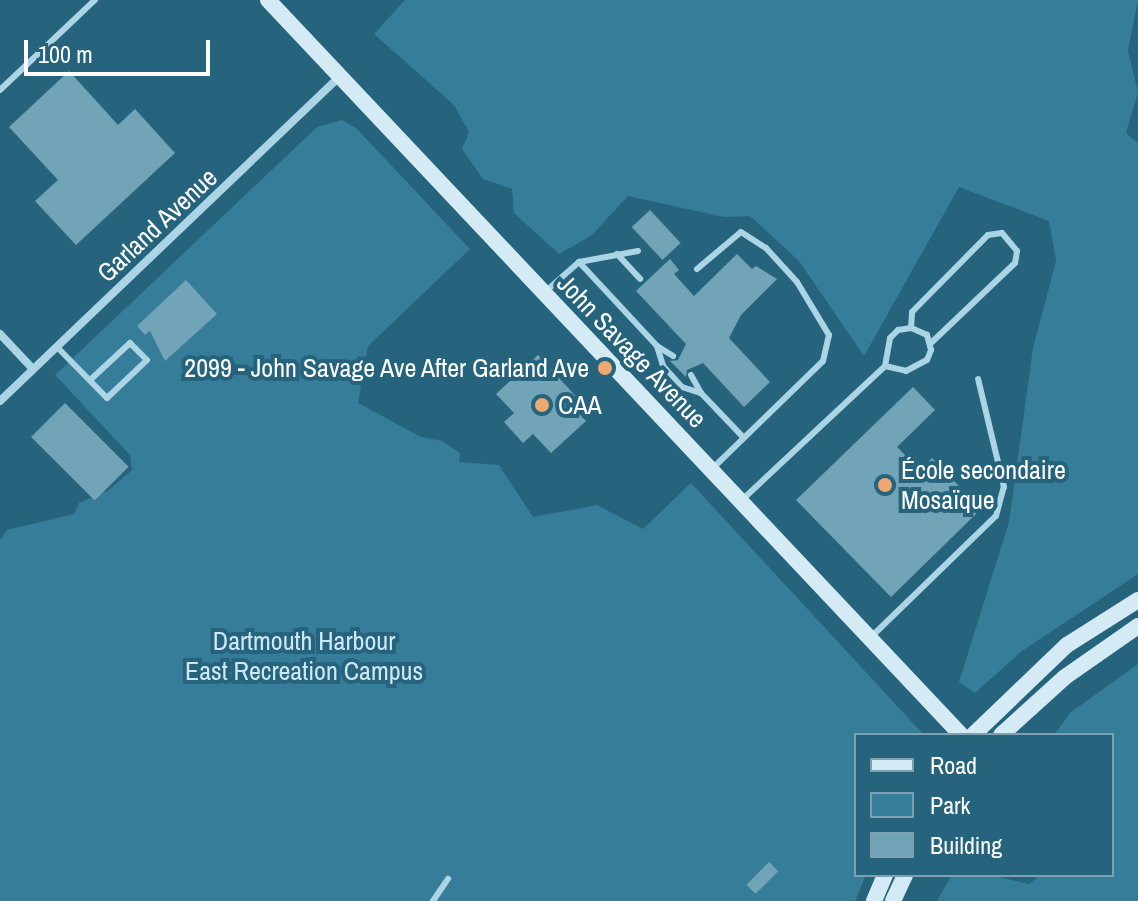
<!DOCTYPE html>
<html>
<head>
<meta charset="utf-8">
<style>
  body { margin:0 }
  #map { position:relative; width:1138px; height:901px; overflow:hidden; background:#26637d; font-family:"Archivo Narrow",sans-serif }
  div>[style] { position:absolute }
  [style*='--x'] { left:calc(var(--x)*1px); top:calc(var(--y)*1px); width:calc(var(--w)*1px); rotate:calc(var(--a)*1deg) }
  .green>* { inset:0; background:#367d99 }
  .building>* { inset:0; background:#72a4b8; transform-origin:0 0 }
  .lane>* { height:6px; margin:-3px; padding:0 3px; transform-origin:3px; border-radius:3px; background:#abd5e5 }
  .street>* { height:8px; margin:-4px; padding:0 4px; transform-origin:4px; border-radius:4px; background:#abd5e5 }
  .secondary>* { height:16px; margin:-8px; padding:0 8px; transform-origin:8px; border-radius:8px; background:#d4ebf5 }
  .dots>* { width:22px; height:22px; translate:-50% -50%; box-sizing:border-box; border:4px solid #26637d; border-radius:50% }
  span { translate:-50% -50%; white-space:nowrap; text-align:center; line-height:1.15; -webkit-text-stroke:8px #26637d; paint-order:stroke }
  .street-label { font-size:26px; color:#fff }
  .poi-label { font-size:26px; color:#fff }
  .right { translate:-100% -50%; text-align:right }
  .left { translate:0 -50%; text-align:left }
  .park-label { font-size:26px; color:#cee9f4 }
  .legend { position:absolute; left:854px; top:733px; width:260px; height:144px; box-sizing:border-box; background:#26637d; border:2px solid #7da1b1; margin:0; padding:10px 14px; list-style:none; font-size:24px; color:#fff }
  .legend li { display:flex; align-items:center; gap:16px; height:40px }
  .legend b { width:40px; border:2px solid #7da1b1 }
  .scale { position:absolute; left:24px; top:40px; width:186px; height:36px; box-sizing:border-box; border:4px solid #fff; border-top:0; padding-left:10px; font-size:24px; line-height:28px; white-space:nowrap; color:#fff; -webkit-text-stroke:6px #26637d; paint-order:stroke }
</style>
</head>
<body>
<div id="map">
  <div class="green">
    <i style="clip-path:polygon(405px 0,1138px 0,1128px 51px,1138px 92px,1126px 133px,1138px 143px,1138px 574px,1022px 651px,975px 693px,959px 682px,1009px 522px,1033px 348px,1056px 261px,1049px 221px,959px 187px,864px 356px,799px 261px,750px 216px,724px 217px,628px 196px,592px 235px,559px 254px,514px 213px,512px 189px,483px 179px,462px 149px,469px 132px,454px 105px,374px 34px)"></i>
    <i style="clip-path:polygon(342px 120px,356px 128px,470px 249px,368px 346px,358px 403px,421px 437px,442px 441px,460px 453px,459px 462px,499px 465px,533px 517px,597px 505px,643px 529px,691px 483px,924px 735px,856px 735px,856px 875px,866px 875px,855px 901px,0 901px,0 540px,7px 530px,74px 514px,79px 503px,109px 490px,132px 470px,130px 455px,55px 375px,317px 127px)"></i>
    <i style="clip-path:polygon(1138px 664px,1138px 901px,937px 901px,952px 875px,990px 875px,1029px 884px,1040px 875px,1112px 875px,1112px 735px,1054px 735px,1071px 712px)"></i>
  </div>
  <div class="building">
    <i style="clip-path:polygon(69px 71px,118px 125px,135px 109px,175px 153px,76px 245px,35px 201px,58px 180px,9px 127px)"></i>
    <i style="left:650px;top:210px;width:45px;height:25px;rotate:47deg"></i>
    <i style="clip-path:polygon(737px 254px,752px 269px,756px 266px,777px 279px,741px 315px,729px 338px,770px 382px,744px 407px,703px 363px,687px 370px,686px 377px,670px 361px,678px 360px,686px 344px,636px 291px,670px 259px,679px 270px,674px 274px,694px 296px)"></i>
    <i style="clip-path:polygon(186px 280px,217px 314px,165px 361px,150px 331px,145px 335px,137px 326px)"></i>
    <i style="clip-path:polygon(538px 355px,581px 402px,574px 408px,586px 421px,551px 453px,533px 434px,523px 443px,504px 422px,514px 413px,496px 394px)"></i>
    <i style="clip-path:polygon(913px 387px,935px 410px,897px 447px,920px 470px,932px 458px,981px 509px,891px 597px,796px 500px)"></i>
    <i style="left:65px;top:403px;width:90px;height:48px;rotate:45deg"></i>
    <i style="left:769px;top:862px;width:13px;height:32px;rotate:45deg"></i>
  </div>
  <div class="lane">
    <i style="--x:0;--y:90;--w:131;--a:-43.5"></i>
    <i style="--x:638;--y:251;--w:60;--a:169.4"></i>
    <i style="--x:579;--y:262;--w:115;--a:47.1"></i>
    <i style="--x:657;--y:346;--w:21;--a:73"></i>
    <i style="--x:663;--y:366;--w:28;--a:48"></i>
    <i style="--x:682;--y:387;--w:20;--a:18"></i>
    <i style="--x:701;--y:393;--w:62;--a:46.3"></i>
    <i style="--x:617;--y:254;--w:34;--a:47"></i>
    <i style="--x:697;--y:269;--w:57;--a:-40.1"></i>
    <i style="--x:741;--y:232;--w:30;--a:33"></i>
    <i style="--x:766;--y:248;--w:46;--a:47.6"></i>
    <i style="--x:797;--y:282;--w:62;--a:58.9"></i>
    <i style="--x:829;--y:335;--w:27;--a:103"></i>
    <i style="--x:823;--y:361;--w:156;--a:135.8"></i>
    <i style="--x:546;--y:291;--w:44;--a:-41.3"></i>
    <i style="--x:911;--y:328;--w:16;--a:-86"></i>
    <i style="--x:912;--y:312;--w:108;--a:-45.4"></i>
    <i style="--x:988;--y:235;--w:14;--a:-8"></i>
    <i style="--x:1002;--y:233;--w:23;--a:50"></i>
    <i style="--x:1017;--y:251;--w:12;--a:99"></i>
    <i style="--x:1015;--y:263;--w:116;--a:136.4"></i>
    <i style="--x:657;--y:346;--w:19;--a:32"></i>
    <i style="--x:57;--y:347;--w:71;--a:45.6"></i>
    <i style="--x:107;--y:398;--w:55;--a:-43.5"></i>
    <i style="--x:147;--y:360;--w:24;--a:-135"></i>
    <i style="--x:130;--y:343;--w:54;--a:137.2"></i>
    <i style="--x:691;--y:375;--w:21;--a:61"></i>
    <i style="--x:743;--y:499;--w:195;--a:-43.1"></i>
    <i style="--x:885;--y:366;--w:22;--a:13"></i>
    <i style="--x:906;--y:371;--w:24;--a:-28"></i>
    <i style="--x:927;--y:360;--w:11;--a:-68"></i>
    <i style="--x:931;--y:350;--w:16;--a:-105"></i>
    <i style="--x:927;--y:335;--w:17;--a:-156"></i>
    <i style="--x:911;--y:328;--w:13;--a:171"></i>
    <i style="--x:898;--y:330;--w:11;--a:135"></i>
    <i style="--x:890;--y:338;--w:28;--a:100"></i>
    <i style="--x:870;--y:638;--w:175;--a:-44.1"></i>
    <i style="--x:996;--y:516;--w:30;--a:-75"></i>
    <i style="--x:1004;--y:487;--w:111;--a:-103.5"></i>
    <i style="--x:433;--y:901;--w:27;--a:-56"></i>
  </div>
  <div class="street">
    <i style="--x:0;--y:334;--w:48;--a:46.7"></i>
    <i style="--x:0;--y:401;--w:470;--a:-43.7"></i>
  </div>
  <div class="secondary">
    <i style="--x:268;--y:0;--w:1010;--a:46.68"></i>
    <i style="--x:973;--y:735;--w:130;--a:-43.8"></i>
    <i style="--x:1067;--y:645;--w:84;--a:-32.4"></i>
    <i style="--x:1001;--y:735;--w:86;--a:-42.2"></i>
    <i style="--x:1065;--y:677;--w:89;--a:-34.9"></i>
    <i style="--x:874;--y:901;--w:28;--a:-67"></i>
    <i style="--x:893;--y:901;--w:29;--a:-65"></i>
  </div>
  <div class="dots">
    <i style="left:605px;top:368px;background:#eea870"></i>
    <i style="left:542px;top:405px;background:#eea870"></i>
    <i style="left:885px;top:485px;background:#eea870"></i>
  </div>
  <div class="street-label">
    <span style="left:157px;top:225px;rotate:-43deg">Garland Avenue</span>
    <span style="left:632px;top:351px;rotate:46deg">John Savage Avenue</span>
  </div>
  <div class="poi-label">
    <span class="right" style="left:589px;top:368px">2099 - John Savage Ave After Garland Ave</span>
    <span class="left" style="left:558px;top:405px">CAA</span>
    <span class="left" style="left:901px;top:485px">École secondaire<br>Mosaïque</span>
  </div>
  <div class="park-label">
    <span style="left:304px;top:656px">Dartmouth Harbour<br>East Recreation Campus</span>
  </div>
  <ul class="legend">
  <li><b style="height:10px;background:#d4ebf5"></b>Road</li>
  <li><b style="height:22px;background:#367d99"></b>Park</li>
  <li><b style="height:22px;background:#72a4b8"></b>Building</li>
  </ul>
  <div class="scale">100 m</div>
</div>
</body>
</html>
